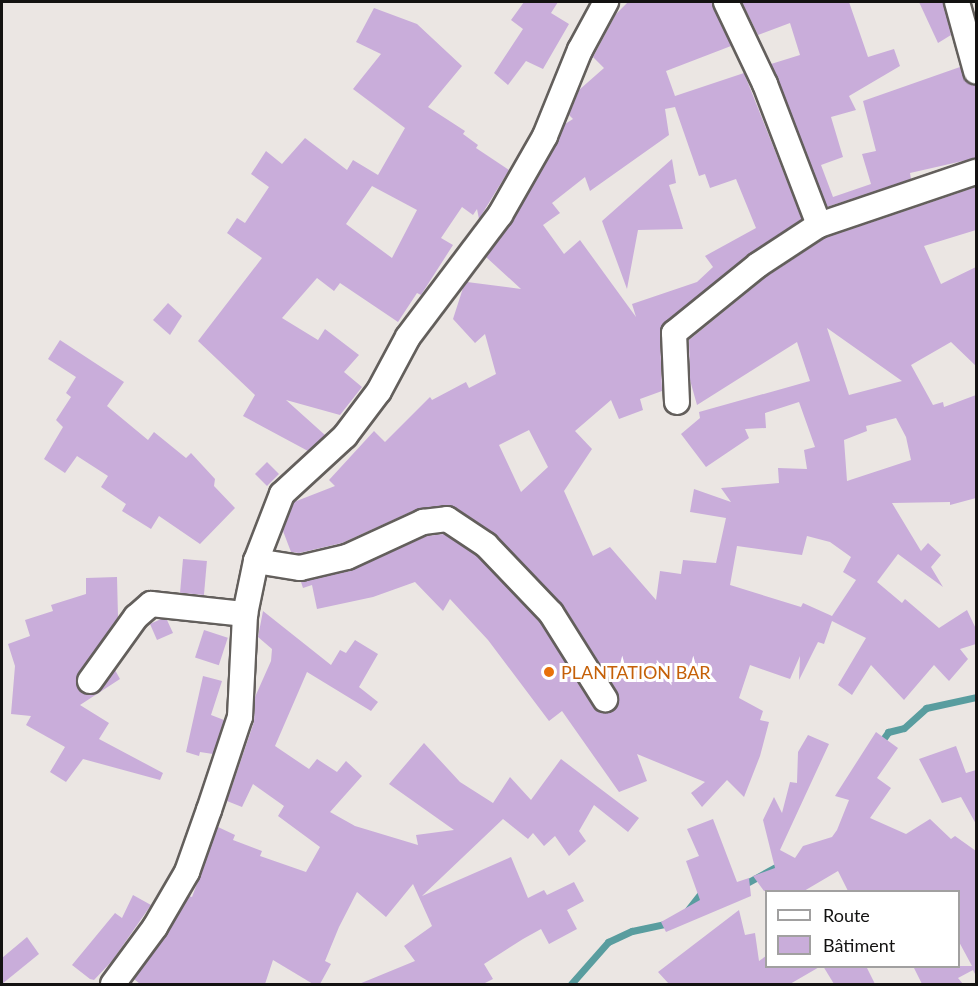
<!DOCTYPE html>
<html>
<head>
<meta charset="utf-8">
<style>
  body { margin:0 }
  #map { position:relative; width:978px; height:986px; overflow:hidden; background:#ebe6e3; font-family:Lato,sans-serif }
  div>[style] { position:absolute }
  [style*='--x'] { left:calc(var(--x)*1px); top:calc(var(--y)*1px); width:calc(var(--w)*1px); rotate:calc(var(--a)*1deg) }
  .stream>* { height:7px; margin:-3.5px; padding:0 3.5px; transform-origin:3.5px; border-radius:3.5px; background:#599d9f }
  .building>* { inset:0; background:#c9adda; transform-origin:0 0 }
  .roads { filter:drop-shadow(2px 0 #635f5c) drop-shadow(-2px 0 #635f5c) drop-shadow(0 2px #635f5c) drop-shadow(0 -2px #635f5c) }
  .minor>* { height:24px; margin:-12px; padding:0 12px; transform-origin:12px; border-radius:12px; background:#fff }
  .dots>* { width:16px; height:16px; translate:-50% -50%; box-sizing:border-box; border:3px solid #fff; border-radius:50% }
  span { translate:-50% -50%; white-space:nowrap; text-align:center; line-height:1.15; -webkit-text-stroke:6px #fff; paint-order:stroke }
  .food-label { font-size:18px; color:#c56008 }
  .left { translate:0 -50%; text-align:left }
  .frame { position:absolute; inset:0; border:3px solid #131211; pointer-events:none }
  .legend { position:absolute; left:765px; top:890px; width:195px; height:78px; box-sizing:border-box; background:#fff; border:2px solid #a1a0a0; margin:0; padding:8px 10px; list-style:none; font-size:18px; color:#131211 }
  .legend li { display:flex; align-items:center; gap:12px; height:30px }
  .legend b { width:30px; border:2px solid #a1a0a0 }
</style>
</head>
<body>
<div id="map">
  <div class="stream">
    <i style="--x:879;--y:745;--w:16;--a:-55"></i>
    <i style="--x:888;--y:732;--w:16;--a:-14"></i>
    <i style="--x:904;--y:728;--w:30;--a:-42"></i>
    <i style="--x:926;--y:708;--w:51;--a:-12.4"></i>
    <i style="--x:743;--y:885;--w:46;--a:-28.8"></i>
    <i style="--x:687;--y:911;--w:28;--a:-52"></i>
    <i style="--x:571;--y:984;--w:56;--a:-48.6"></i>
    <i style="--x:608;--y:942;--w:26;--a:-25"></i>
    <i style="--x:632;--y:931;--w:40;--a:-12"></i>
  </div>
  <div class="building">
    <i style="clip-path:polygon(524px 2px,558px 2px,551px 13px,569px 24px,543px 69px,526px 61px,508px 85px,494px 73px,523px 29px,511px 20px)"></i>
    <i style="clip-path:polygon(evenodd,628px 2px,712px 2px,731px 46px,666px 71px,675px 96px,744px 73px,802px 219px,749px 254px,665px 322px,660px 334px,662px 391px,640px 399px,643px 410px,619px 419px,611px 400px,575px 431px,592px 449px,564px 491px,593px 556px,610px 547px,656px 600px,660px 571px,681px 574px,683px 560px,716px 563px,726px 518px,690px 512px,694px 489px,731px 502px,721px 488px,779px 483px,778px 468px,807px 469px,804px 450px,815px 447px,799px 402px,765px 413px,766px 428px,745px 429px,749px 438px,706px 467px,681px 434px,700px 418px,699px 412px,810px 381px,797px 342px,697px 405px,690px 380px,689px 340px,766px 277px,825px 238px,976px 187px,976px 230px,924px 246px,941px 284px,976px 267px,976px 366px,951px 342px,911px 365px,933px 405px,943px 402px,944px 407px,976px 395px,976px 498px,950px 505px,950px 502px,892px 503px,921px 551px,928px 543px,941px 555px,931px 567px,943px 587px,898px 554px,877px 582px,902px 603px,905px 599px,939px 628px,967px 610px,976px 629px,976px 644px,960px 649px,968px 659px,949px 681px,934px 665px,904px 700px,871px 665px,852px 695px,838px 685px,866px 638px,832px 621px,824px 644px,818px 642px,799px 680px,800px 656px,790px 679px,750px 665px,739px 698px,763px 711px,760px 720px,769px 722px,760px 756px,744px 797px,727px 780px,702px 807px,691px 793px,705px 782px,637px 754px,647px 781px,619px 792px,562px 711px,549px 721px,488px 640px,450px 599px,443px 611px,415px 582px,373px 597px,317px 609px,312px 585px,303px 588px,301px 582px,350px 571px,427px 536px,444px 534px,477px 556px,540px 622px,593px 707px,605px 713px,613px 711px,619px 699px,617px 691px,563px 605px,496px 535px,455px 507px,417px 509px,342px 543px,299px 553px,291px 552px,283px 531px,294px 502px,335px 486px,329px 480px,374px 431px,385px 442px,430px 397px,432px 400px,466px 382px,469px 388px,496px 374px,485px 334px,475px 343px,453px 319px,463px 288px,467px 282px,521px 289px,486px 257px,512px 222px,565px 124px,573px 119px,569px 115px,579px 90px,604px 68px,593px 57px,616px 14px,628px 2px,675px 107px,699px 176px,705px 174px,710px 188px,736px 179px,756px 228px,705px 256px,713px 267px,697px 282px,632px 304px,636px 317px,580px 240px,564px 254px,543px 225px,560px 213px,552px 203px,585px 177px,590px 191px,669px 135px,665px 109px,675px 107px,628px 2px,827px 328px,902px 381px,849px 395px,827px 328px,628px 2px,896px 418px,906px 437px,911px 460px,847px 481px,844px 440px,867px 431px,866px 426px,896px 418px,628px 2px,529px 430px,548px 467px,521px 492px,499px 445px,529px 430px,628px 2px,807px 536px,830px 542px,851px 557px,843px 572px,856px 580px,832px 616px,803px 603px,801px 607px,730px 585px,737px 546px,802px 555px,807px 536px)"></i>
    <i style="clip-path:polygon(742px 2px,849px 2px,868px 57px,894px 49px,900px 66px,849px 96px,856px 110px,831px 117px,843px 157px,821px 165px,833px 197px,871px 184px,862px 154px,876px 151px,863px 101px,960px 67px,966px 81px,976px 85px,976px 158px,910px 173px,911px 179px,827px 207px,771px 64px,800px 55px,790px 23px,758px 35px)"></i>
    <i style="clip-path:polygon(919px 2px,943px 2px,951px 35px,938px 43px)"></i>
    <i style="clip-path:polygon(evenodd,374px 8px,417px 24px,462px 66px,428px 107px,465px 131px,463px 134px,478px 145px,476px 148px,509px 170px,479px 219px,477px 209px,473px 215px,462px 207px,441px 238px,453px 245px,421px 295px,417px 293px,398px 322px,340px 283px,334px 291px,317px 278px,282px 318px,318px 340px,325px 329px,359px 355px,344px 372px,362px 387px,340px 415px,286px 400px,325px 435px,308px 451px,243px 416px,255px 395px,198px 341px,262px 258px,227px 233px,237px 218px,245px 223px,269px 187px,251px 174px,266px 151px,282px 164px,305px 138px,347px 170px,353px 160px,378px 175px,405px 128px,353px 89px,381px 54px,356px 42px,374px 8px,372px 186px,417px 210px,392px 258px,346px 224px,372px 186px)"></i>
    <i style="clip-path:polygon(672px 159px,676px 183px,669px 185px,683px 229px,638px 230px,627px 289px,602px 221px)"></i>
    <i style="clip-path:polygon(168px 303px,182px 316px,170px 335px,153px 320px)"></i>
    <i style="clip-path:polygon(60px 340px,124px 382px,107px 406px,148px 440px,154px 432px,186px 458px,191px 453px,215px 479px,214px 486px,235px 508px,200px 544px,159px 516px,151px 529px,122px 511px,126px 504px,101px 487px,108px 476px,77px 456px,65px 473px,44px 459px,63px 427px,56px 420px,71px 397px,66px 393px,76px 377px,48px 359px)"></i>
    <i style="left:267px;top:462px;width:17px;height:17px;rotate:45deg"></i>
    <i style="left:183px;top:559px;width:24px;height:34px;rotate:5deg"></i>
    <i style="clip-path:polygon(117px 577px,118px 617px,76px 680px,81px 692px,89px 695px,101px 690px,115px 670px,120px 679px,80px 705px,109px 723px,99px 739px,163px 773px,160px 780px,83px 759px,66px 782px,50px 772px,65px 747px,26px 725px,31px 716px,11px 714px,15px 666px,8px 644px,30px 636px,25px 620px,53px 611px,51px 605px,86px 594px,86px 578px)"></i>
    <i style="clip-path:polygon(263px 611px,331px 665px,340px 650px,346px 653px,355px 640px,378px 654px,359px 687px,378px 702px,371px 711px,307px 672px,275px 746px,309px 769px,317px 759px,337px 772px,346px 761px,362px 776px,330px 812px,355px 826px,418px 845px,416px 835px,454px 830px,389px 784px,424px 743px,460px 782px,493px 803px,510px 777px,531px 800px,561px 759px,639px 818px,628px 832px,594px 805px,579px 831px,586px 841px,569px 856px,555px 836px,544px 846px,533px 833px,528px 839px,503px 819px,422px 896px,511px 857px,528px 898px,544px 890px,547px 895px,574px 882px,584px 901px,567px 910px,577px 929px,549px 944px,541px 929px,523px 939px,484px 964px,493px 979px,483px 984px,359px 984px,415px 961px,404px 946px,432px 926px,413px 884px,386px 917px,357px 892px,339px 927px,325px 961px,331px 964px,320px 984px,313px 984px,273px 960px,265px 984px,140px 984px,134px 979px,189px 896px,192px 897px,218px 827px,235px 835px,233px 840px,262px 851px,260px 856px,306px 872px,320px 847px,278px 816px,284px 806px,253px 784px,242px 807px,227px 801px,254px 722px,255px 697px,271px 661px,272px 649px,258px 637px)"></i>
    <i style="clip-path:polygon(161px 619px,167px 620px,173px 633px,157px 640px,150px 624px)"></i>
    <i style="left:204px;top:630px;width:25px;height:29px;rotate:18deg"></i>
    <i style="clip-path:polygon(203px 676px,222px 681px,211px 715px,224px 720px,213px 754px,200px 752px,199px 756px,186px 752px)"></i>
    <i style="clip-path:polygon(876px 732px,898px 748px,877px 778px,891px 788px,870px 818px,906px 834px,930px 819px,951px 839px,955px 836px,976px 851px,976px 976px,973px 970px,958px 978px,963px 984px,922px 984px,913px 966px,972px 966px,958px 940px,958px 891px,848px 891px,838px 871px,804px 891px,764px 891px,753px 876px,775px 868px,763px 820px,774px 797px,782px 813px,790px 782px,797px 783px,798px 752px,808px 735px,829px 744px,780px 850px,795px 858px,803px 846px,832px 837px,837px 830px,849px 800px,835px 796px)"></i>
    <i style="clip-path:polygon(956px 746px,966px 773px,976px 770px,976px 824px,961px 797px,942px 803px,919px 759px)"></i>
    <i style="clip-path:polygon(713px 819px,737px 882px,749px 878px,751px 896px,666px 932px,661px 922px,700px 900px,686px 861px,699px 856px,687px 829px)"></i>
    <i style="clip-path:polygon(133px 895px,151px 905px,112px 961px,94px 980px,90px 979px,72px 965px,115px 913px,122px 918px)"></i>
    <i style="clip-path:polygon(739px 910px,745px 935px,755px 933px,759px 961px,766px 956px,766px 966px,821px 966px,790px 984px,669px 984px,658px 972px)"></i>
    <i style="clip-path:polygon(27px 937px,39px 954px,2px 984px,2px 958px)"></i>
    <i style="clip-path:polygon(823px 966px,866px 966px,875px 984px,834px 984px)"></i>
  </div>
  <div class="roads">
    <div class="minor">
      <i style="--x:726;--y:2;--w:91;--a:64.6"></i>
      <i style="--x:765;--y:84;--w:151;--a:69"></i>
      <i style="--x:819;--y:225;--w:166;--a:-18.7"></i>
      <i style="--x:957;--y:2;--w:72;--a:74.6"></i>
      <i style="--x:677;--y:402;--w:69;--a:-92.5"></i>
      <i style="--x:674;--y:333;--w:108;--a:-39"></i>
      <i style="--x:758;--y:265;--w:73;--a:-33.3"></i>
      <i style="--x:256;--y:561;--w:45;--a:9"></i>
      <i style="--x:300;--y:568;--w:48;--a:-13.2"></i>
      <i style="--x:347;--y:557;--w:84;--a:-24.7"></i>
      <i style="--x:423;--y:522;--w:24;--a:-7"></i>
      <i style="--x:447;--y:519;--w:47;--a:33.7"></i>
      <i style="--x:486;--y:545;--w:94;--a:46.3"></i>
      <i style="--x:551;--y:613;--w:102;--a:57.9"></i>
      <i style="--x:90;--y:681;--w:79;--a:-54.3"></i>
      <i style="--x:136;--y:617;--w:20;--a:-41"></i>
      <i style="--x:151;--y:604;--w:95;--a:6.1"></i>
      <i style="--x:113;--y:984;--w:71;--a:-53.6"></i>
      <i style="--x:155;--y:927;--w:64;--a:-59.8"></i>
      <i style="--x:187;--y:872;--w:66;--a:-70.5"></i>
      <i style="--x:209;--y:810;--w:98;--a:-71.6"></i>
      <i style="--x:240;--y:717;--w:103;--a:-87.2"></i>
      <i style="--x:245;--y:614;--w:54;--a:-78.3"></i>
      <i style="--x:256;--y:561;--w:72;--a:-68.8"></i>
      <i style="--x:282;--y:494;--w:86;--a:-42.6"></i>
      <i style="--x:345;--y:436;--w:56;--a:-52.9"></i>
      <i style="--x:379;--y:391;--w:61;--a:-61.8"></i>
      <i style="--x:408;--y:337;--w:153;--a:-53"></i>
      <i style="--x:500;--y:215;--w:91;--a:-60.3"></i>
      <i style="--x:545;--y:136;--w:93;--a:-67.9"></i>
      <i style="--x:580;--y:50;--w:55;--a:-61.6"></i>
    </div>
  </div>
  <div class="dots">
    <i style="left:549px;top:672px;background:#e8710a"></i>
  </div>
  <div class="food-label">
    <span class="left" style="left:561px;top:672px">PLANTATION BAR</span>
  </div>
  <div class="frame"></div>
  <ul class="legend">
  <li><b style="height:8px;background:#fff"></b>Route</li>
  <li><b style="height:16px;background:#c9adda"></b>Bâtiment</li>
  </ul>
</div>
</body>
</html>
